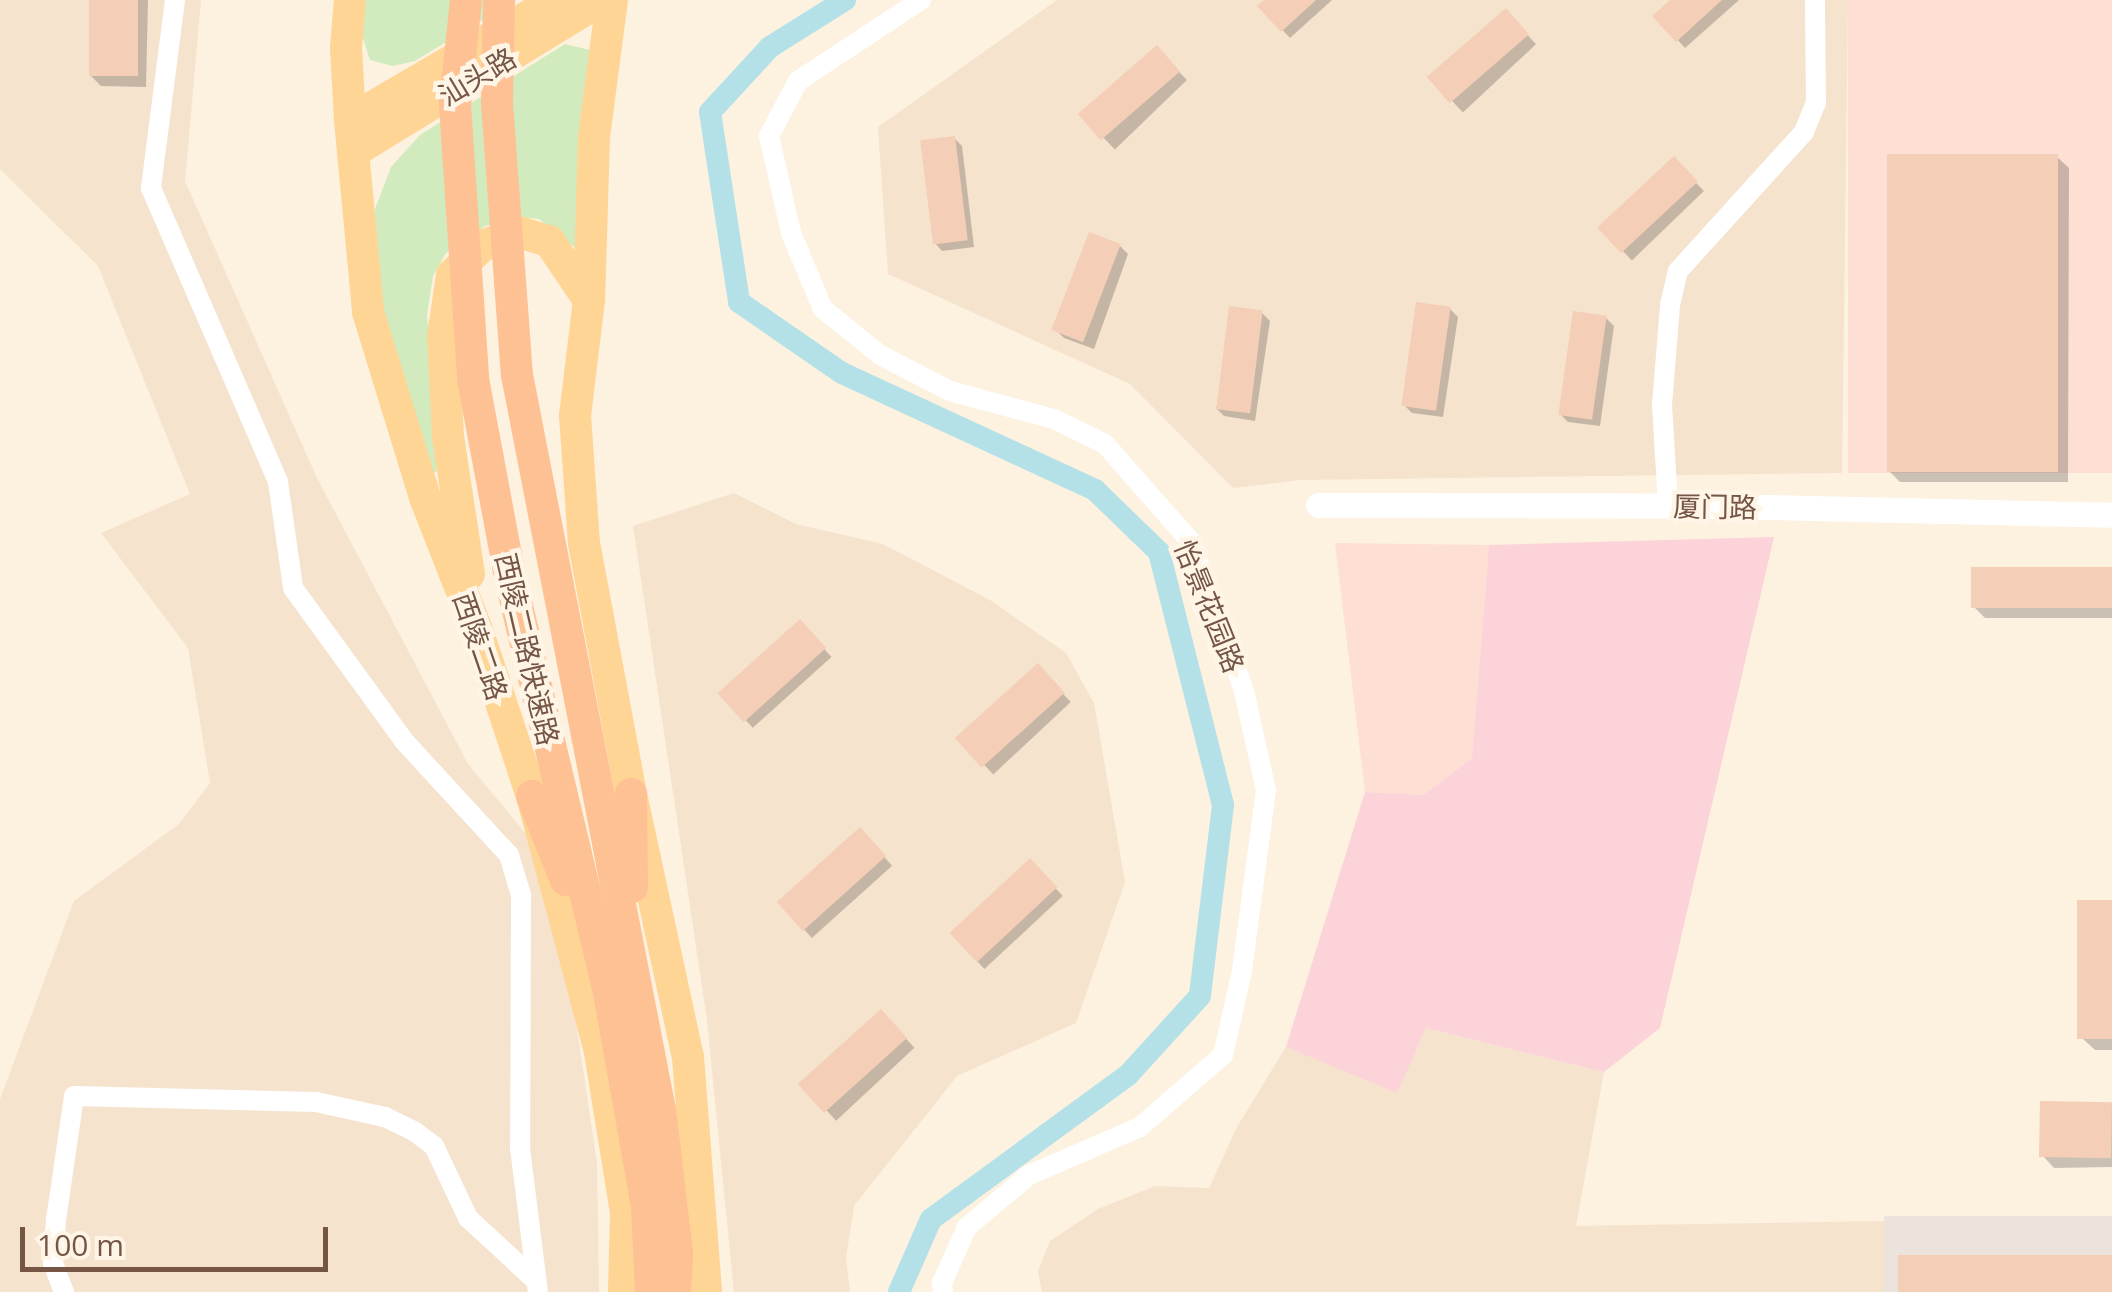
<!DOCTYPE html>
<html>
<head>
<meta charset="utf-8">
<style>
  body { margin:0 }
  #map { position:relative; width:2112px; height:1292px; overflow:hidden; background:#fdf1e0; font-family:"Open Sans","Noto Sans SC",sans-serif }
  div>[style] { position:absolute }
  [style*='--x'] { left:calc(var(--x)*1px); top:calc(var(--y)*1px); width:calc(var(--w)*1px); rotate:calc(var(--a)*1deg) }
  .residential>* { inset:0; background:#f5e3ce }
  .commercial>* { inset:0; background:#fedfd3; transform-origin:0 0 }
  .industrial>* { inset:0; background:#ebe3dc; transform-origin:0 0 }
  .medical>* { inset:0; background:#fbd3d9 }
  .green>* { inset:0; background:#d1ebbe }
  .shadow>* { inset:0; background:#0003; transform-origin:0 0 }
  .canal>* { height:22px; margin:-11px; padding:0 11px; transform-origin:11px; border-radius:11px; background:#b4e1e7 }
  .building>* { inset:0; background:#f4ceb7; transform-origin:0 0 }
  .minor>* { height:20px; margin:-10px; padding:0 10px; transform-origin:10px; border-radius:10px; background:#fff }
  .tertiary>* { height:25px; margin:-12.5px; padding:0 12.5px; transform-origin:12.5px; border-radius:12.5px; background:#fff }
  .primary>* { height:32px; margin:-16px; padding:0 16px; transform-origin:16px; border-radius:16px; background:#ffd595 }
  .trunk>* { height:32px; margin:-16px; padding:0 16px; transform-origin:16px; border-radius:16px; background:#fdc194 }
  span { translate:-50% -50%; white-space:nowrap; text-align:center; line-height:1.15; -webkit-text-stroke:9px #fff5e7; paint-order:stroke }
  .street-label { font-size:28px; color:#755646 }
  .scale { position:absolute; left:20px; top:1227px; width:308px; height:45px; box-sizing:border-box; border:5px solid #755646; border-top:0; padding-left:12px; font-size:30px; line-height:35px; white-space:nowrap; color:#755646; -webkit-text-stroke:8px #fff5e7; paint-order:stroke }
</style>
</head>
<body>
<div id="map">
  <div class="residential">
    <i style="clip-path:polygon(0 0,201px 0,185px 181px,317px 478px,468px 764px,531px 840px,574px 1009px,597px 1163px,599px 1292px,0 1292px,0 1099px,74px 901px,179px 824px,210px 783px,188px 648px,101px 533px,190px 494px,98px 266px,0 169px)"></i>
    <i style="clip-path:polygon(1057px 0,1848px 0,1842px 473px,1301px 480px,1233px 488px,1130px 384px,888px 274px,878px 127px)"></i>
    <i style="clip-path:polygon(734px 493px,796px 524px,883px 544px,990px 600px,1066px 653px,1094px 703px,1125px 882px,1076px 1023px,957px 1076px,854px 1206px,846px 1258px,850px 1292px,734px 1292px,707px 1020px,633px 526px)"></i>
    <i style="clip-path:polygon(1426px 1028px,1604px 1072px,1576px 1226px,1884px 1221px,1884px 1292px,1042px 1292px,1038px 1271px,1050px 1241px,1098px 1209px,1155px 1186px,1209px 1188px,1237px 1127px,1286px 1047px,1397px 1092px)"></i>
  </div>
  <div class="commercial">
    <i style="left:1848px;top:0;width:264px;height:473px"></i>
    <i style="clip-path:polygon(1335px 543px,1489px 545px,1472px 758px,1423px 795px,1365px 792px)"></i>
  </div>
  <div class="industrial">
    <i style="left:2112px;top:1216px;width:76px;height:228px;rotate:90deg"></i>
  </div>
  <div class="medical">
    <i style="clip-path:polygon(1774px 537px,1660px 1028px,1604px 1072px,1426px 1028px,1397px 1093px,1286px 1047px,1365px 792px,1423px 795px,1472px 758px,1489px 545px)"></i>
  </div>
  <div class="green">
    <i style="clip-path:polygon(363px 0,516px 0,415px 61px,393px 66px,370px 60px,362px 35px)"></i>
    <i style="clip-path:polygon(565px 44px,590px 50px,578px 250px,539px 219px,519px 217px,485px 226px,446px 253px,433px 276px,427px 315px,442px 470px,427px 474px,377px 311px,375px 209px,391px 167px,420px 135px)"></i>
  </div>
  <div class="shadow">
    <i style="clip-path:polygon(92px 0,148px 0,146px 87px,101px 86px,90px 75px)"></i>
    <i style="clip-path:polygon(1267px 0,1332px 0,1290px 38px,1260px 6px)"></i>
    <i style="clip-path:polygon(1674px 0,1739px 0,1685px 48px,1656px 16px)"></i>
    <i style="left:1506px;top:12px;width:44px;height:100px;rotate:47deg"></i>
    <i style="left:1157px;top:49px;width:43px;height:100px;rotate:46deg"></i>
    <i style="clip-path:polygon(954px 138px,962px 146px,974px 247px,942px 251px,934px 242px)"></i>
    <i style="clip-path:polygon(2057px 157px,2069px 168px,2068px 482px,1900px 482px,1889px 471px)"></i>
    <i style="left:1674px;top:160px;width:43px;height:100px;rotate:46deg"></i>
    <i style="clip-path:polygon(1120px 246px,1128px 254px,1094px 349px,1064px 338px,1056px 330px)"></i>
    <i style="clip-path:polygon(1450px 309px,1458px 317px,1443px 417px,1412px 413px,1404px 405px)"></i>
    <i style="clip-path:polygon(1262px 313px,1270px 321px,1255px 421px,1224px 416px,1216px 408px)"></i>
    <i style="clip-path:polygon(1606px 318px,1614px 326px,1600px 426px,1568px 422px,1560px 414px)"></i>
    <i style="clip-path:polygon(2112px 570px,2112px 618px,1985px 618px,1974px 607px)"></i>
    <i style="left:800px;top:622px;width:47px;height:106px;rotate:48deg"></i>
    <i style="left:1038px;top:667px;width:48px;height:106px;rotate:47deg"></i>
    <i style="left:860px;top:830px;width:48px;height:108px;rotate:48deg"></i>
    <i style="left:1030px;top:861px;width:48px;height:107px;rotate:47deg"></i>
    <i style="clip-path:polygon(2112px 903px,2112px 1050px,2095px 1050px,2083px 1039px)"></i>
    <i style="left:881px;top:1012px;width:49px;height:107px;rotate:47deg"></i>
    <i style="clip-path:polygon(2112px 1104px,2112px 1167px,2054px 1168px,2043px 1156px)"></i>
  </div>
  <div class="canal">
    <i style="--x:845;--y:0;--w:89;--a:147.9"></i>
    <i style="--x:770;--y:47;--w:88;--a:132.7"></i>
    <i style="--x:710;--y:112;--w:192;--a:81.3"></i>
    <i style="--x:739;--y:302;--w:125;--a:34.6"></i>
    <i style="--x:842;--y:373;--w:279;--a:24.8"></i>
    <i style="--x:1095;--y:490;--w:89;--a:44.1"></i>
    <i style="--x:1159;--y:552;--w:261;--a:75.8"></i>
    <i style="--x:1223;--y:805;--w:192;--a:96.9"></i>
    <i style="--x:1200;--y:996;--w:107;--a:132.3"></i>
    <i style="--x:1128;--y:1075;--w:244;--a:143.8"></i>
    <i style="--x:931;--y:1219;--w:80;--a:113.7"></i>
  </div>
  <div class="building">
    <i style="left:89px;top:0;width:49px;height:76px"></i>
    <i style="clip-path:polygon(1264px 0,1316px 0,1281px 32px,1257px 6px)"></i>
    <i style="clip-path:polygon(1670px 0,1722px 0,1676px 42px,1652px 16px)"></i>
    <i style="left:1506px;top:8px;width:35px;height:105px;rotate:49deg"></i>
    <i style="left:1157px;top:45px;width:35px;height:105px;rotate:49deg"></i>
    <i style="left:955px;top:136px;width:105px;height:35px;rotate:83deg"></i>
    <i style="left:2058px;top:154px;width:318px;height:171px;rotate:90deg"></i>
    <i style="left:1674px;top:156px;width:35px;height:105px;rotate:47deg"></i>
    <i style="left:1089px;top:232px;width:34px;height:105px;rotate:21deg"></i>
    <i style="left:1416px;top:302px;width:35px;height:105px;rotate:8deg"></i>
    <i style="left:1229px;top:306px;width:34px;height:104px;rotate:7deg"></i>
    <i style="left:1573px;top:311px;width:34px;height:105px;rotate:8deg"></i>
    <i style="left:1971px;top:567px;width:141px;height:41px"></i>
    <i style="left:800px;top:619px;width:39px;height:111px;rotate:48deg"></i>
    <i style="left:1038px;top:663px;width:40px;height:112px;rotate:48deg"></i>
    <i style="left:860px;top:827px;width:39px;height:112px;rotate:48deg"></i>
    <i style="left:1030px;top:858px;width:40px;height:110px;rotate:47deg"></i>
    <i style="left:2112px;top:900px;width:139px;height:35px;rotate:90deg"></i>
    <i style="left:881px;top:1009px;width:39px;height:112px;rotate:48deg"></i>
    <i style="left:2040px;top:1101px;width:72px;height:56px;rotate:1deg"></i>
    <i style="left:2112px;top:1255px;width:37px;height:214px;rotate:90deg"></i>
  </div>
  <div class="minor">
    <i style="--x:175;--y:0;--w:190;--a:97.3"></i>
    <i style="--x:151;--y:188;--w:320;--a:66.6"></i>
    <i style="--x:278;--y:482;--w:107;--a:81.9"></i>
    <i style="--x:293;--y:588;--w:189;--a:54"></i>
    <i style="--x:404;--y:741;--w:155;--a:47.4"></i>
    <i style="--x:509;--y:855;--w:42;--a:73.3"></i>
    <i style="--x:521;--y:895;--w:253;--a:90.2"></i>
    <i style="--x:520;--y:1148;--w:145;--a:82.9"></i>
    <i style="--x:921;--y:0;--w:147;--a:146.6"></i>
    <i style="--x:798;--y:81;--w:62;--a:117.8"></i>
    <i style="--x:769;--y:136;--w:99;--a:77.2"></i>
    <i style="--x:791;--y:233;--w:82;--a:67.2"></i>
    <i style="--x:823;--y:309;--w:73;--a:38.9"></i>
    <i style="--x:880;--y:355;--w:79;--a:27.2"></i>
    <i style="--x:950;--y:391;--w:108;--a:15.1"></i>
    <i style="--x:1054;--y:419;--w:57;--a:26.1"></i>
    <i style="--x:1105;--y:444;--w:130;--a:48.7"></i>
    <i style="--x:1191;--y:542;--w:158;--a:70.4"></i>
    <i style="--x:1244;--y:691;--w:101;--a:77.5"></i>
    <i style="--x:1266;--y:790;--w:183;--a:97.6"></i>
    <i style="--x:1242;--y:971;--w:86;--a:102.7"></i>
    <i style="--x:1223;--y:1055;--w:110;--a:139.1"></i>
    <i style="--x:1140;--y:1127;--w:121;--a:156.6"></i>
    <i style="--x:1029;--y:1175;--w:81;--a:140"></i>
    <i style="--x:967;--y:1227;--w:61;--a:114.1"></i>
    <i style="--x:942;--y:1283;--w:9;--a:84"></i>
    <i style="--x:1668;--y:506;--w:101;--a:-93.4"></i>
    <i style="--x:1662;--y:405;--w:100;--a:-85.4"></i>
    <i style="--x:1670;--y:305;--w:35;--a:-77"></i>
    <i style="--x:1678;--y:271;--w:188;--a:-47.8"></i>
    <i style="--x:1804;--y:132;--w:31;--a:-68"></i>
    <i style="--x:1816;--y:103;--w:103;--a:-90.6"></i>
    <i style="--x:64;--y:1292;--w:31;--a:-111"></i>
    <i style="--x:53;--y:1263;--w:43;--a:-86"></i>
    <i style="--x:56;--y:1220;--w:125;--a:-81.7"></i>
    <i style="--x:74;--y:1096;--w:242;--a:1.4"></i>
    <i style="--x:316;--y:1102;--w:71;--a:12.3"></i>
    <i style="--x:385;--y:1117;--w:32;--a:26"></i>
    <i style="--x:414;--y:1131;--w:25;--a:37"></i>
    <i style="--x:434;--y:1146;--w:80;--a:64.7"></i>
    <i style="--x:468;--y:1218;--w:90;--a:42.7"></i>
  </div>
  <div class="tertiary">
    <i style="--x:1318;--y:505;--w:408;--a:0.1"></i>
    <i style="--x:1726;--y:506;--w:386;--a:1.3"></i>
  </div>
  <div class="primary">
    <i style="--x:350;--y:0;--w:48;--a:94.8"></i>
    <i style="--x:346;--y:48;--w:72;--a:86.8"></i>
    <i style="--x:350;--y:120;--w:193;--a:84.6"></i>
    <i style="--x:368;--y:312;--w:197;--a:72.9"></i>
    <i style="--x:426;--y:500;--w:140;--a:68.6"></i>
    <i style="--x:477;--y:630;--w:175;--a:71.7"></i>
    <i style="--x:532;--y:796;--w:265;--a:75.1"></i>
    <i style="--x:600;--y:1052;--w:163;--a:80.8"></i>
    <i style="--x:626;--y:1213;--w:79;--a:91.5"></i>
    <i style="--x:612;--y:0;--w:137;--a:97.5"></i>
    <i style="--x:594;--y:136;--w:164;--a:91.7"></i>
    <i style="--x:589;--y:300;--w:116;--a:96.9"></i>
    <i style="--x:575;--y:415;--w:128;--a:86"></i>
    <i style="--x:584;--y:543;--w:255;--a:79.4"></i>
    <i style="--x:631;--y:794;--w:269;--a:77.8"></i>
    <i style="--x:688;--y:1057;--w:236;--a:85.6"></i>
    <i style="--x:350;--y:120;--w:238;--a:-30.2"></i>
    <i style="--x:353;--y:152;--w:291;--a:-31.5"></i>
    <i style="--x:469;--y:574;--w:139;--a:-98.7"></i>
    <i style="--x:448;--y:437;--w:101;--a:-92.8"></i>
    <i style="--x:443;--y:336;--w:62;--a:-81.6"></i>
    <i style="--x:452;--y:275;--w:43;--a:-44.1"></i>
    <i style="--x:483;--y:245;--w:41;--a:-17.1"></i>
    <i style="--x:522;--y:233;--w:28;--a:17"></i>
    <i style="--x:549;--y:241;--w:71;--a:55.9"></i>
  </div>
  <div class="trunk">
    <i style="--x:466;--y:0;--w:106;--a:96"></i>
    <i style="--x:455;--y:105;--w:275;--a:86.2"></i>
    <i style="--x:473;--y:379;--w:201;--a:79.4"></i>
    <i style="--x:510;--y:577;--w:422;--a:76.6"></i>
    <i style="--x:608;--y:987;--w:223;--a:79.9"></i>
    <i style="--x:647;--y:1207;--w:85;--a:87.3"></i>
    <i style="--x:499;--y:0;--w:104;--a:91.1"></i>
    <i style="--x:497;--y:104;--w:272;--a:85.8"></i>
    <i style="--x:517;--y:375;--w:749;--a:78.99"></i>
    <i style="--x:660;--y:1110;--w:144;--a:83.2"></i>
    <i style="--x:677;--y:1253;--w:39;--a:93"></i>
    <i style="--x:631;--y:794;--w:93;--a:89.4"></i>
    <i style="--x:532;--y:796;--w:91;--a:68"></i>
  </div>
  <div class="street-label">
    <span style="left:477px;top:76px;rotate:-31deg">汕头路</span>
    <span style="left:1715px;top:506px;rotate:1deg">厦门路</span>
    <span style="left:1210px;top:606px;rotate:68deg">怡景花园路</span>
    <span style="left:481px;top:646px;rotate:71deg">西陵二路</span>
    <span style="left:528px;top:649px;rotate:77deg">西陵二路快速路</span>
  </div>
  <div class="scale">100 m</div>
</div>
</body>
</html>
